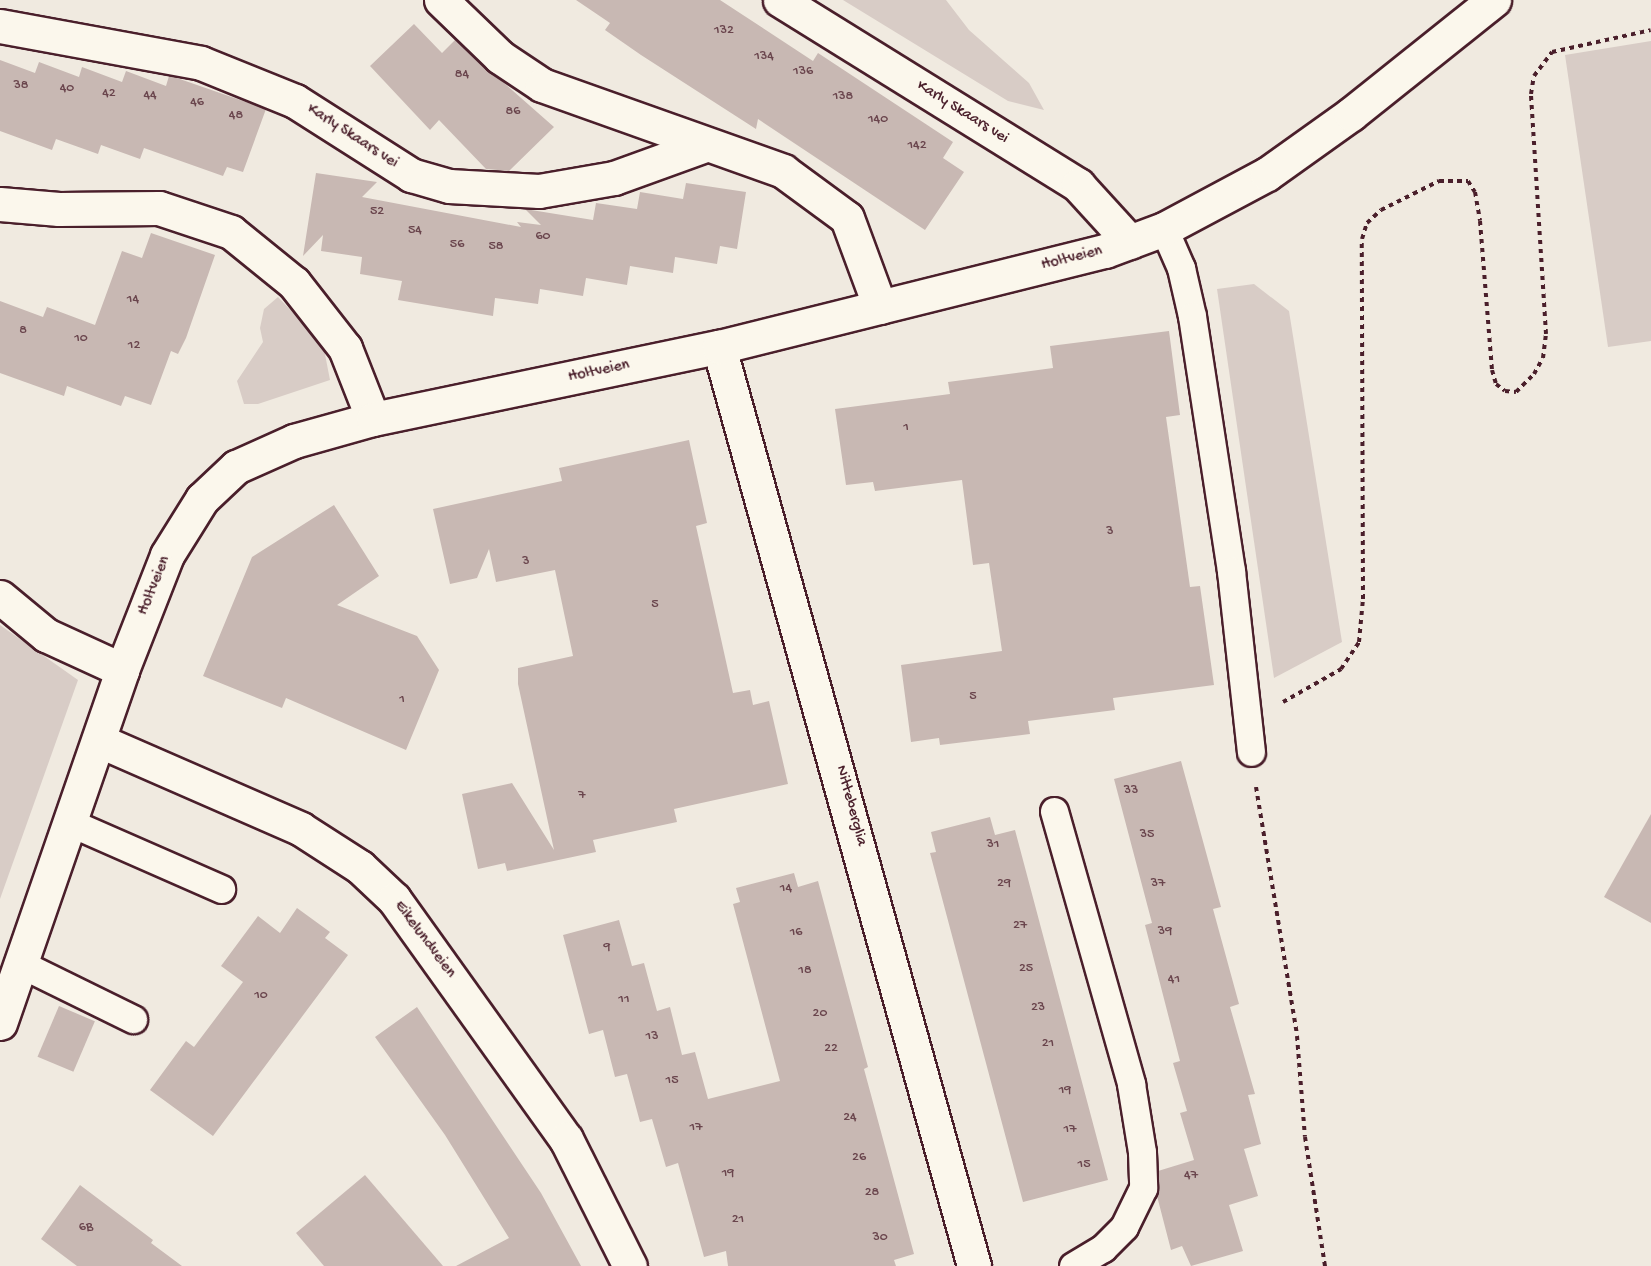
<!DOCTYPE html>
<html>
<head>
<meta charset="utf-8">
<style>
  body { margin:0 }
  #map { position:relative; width:1651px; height:1266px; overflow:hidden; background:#f0eae0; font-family:"Gochi Hand",sans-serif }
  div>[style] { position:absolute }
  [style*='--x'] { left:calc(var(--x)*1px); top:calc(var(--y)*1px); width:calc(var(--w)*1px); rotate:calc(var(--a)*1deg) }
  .green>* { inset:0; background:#d8ccc6 }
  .building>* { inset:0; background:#c8b8b3; transform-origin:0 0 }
  .path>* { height:4px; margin-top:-2px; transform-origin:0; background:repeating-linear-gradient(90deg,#4a1f2b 0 4.5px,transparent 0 9px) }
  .roads { filter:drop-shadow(2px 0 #4a1f2b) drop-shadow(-2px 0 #4a1f2b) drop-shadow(0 2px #4a1f2b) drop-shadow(0 -2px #4a1f2b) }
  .lane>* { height:27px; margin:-13.5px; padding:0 13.5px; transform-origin:13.5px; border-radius:13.5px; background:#fbf7ec }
  .street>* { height:33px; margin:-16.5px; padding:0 16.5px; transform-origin:16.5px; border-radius:16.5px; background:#fbf7ec }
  span { translate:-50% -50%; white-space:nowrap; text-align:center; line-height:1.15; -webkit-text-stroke:6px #fbf7ec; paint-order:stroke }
  .number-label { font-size:14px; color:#6a454d }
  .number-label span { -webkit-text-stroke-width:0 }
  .street-label { font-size:16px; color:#4a1f2b }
</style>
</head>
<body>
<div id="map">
  <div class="green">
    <i style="clip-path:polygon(843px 0,946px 0,969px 30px,1029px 83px,1044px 110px,1008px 101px)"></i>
    <i style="clip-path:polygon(1651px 41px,1651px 341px,1608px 347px,1565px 55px)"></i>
    <i style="clip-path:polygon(1254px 284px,1289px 311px,1342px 642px,1274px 678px,1217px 289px)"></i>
    <i style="clip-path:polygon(278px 297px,323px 344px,330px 380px,258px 404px,244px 404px,237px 381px,263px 342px,260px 328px,264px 309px)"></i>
    <i style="clip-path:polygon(0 625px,78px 680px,0 899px)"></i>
  </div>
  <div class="building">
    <i style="clip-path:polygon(576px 0,720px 0,813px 61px,818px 53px,953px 142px,943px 158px,964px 172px,925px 230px,758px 119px,756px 129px,641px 55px,605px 30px,610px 23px)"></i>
    <i style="clip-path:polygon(414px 24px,442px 53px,455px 40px,554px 127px,509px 171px,486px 169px,439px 120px,430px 130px,370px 66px)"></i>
    <i style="clip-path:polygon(0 60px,35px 73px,39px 62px,79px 77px,82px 67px,122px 82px,126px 71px,166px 86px,169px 76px,174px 77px,266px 109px,243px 172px,227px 167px,223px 176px,144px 148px,140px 159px,101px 145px,98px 154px,56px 139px,52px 150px,0 131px)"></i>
    <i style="clip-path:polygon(316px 173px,377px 182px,362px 197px,521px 227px,517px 222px,541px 225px,525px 209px,593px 220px,596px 203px,637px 209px,640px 192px,683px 199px,686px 183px,746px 192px,737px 249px,720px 246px,717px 264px,675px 257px,673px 273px,630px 266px,627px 285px,586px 278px,583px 296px,540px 289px,538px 304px,495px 298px,493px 316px,398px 300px,402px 281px,360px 274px,362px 257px,321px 251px,323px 235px,303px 256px)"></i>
    <i style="clip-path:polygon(151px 233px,215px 255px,186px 338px,178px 354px,171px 351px,151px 405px,125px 396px,121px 406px,67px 386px,64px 396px,0 373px,0 301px,43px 317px,47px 307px,95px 325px,122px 251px,142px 258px)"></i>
    <i style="clip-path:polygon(1169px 331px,1180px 415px,1166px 417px,1190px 587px,1200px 586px,1214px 685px,1113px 698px,1115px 710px,1028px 721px,1030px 734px,940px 745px,939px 738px,911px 742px,901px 665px,1002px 651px,989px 563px,973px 565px,962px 480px,875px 491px,873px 482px,846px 485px,835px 409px,950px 394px,948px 382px,1053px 368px,1050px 346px)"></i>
    <i style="clip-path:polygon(689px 440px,707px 523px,696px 526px,733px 693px,750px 690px,753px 705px,769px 701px,788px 784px,674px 809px,677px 822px,593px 840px,596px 852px,507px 871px,505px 863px,478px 869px,462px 794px,512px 783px,554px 850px,518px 684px,518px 668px,573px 656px,555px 570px,496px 582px,489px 549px,477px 578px,450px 584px,433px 509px,562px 481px,559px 468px)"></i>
    <i style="clip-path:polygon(334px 505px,379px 576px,337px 605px,417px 636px,439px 670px,406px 750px,286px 698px,282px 708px,203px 676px,252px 557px)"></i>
    <i style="clip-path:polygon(1181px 761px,1221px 907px,1213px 909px,1239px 1004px,1230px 1007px,1255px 1094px,1248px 1095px,1261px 1144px,1244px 1149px,1258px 1196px,1229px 1205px,1243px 1251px,1191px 1266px,1182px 1246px,1171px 1250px,1157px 1196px,1158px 1171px,1194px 1160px,1180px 1113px,1187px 1111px,1173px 1063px,1180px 1061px,1145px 925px,1152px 923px,1114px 779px)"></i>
    <i style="clip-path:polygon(1651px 814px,1651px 923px,1604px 897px)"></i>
    <i style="clip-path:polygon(990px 817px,995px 835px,1015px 830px,1108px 1180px,1023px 1202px,930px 853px,936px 852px,931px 832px)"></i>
    <i style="clip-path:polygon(794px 873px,798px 887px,818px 881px,868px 1067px,864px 1069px,914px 1254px,894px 1260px,896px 1266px,728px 1266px,726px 1251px,704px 1257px,678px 1163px,666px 1167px,652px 1119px,640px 1122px,627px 1074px,615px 1077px,603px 1030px,589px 1034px,563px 935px,619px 920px,632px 966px,644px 963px,657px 1011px,670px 1007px,682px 1055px,695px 1052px,708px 1099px,780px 1081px,733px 904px,740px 902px,736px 888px)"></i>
    <i style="clip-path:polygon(297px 908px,330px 932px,325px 938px,348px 955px,213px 1136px,150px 1090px,186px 1041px,194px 1047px,243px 982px,221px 966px,258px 916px,280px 933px)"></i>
    <i style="left:59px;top:1006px;width:39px;height:55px;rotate:23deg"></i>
    <i style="clip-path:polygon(417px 1007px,541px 1193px,581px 1266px,456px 1266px,509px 1238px,445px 1135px,375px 1037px)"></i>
    <i style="clip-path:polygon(365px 1175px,443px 1266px,324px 1266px,296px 1233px)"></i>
    <i style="clip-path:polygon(80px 1185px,153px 1240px,151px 1243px,182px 1266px,77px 1266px,41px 1239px)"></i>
  </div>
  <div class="path">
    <i style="--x:1283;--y:702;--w:67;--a:-29.6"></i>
    <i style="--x:1341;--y:669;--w:32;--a:-56"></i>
    <i style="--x:1359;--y:642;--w:43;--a:-84.7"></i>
    <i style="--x:1363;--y:599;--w:360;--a:-90.2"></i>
    <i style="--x:1362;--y:239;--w:17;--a:-73"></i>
    <i style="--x:1367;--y:223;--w:19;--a:-43"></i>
    <i style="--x:1381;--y:210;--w:65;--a:-26.6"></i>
    <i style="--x:1439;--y:181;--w:29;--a:0"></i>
    <i style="--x:1468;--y:181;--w:13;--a:58"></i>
    <i style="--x:1475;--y:192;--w:29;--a:80"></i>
    <i style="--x:1480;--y:221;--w:149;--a:85.4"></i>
    <i style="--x:1492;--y:370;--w:15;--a:74"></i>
    <i style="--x:1496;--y:384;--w:11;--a:38"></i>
    <i style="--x:1505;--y:391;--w:11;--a:5"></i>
    <i style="--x:1516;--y:392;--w:25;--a:-45"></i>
    <i style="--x:1534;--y:374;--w:18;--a:-61"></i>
    <i style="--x:1543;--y:358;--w:24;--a:-83"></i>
    <i style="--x:1546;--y:334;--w:240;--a:-93.6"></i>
    <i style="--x:1531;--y:94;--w:18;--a:-81"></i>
    <i style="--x:1534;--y:76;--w:30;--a:-53"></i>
    <i style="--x:1552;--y:52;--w:101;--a:-12.5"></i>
    <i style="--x:1256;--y:787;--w:252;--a:80.6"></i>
    <i style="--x:1297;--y:1036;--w:101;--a:85.5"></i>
    <i style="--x:1305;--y:1137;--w:131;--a:81.2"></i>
  </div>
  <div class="roads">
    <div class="lane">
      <i style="--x:1164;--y:229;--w:43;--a:66.4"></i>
      <i style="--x:1181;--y:268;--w:49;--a:77.1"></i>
      <i style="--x:1192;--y:316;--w:258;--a:81.3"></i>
      <i style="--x:1231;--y:571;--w:182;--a:83.7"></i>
      <i style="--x:1054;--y:811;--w:284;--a:74.2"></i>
      <i style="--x:1131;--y:1084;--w:69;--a:80.8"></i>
      <i style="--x:1142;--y:1152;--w:36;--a:88"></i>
      <i style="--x:1143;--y:1188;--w:43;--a:116"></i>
      <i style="--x:1124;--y:1227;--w:30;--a:135"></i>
      <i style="--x:1103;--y:1248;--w:35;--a:149"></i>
      <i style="--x:71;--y:823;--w:164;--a:23.7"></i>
      <i style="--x:21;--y:964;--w:125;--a:26.2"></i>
    </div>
    <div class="street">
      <i style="--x:441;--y:0;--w:82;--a:44"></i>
      <i style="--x:500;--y:57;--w:50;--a:33.7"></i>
      <i style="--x:542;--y:85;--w:256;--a:19.6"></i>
      <i style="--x:783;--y:171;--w:79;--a:36.3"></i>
      <i style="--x:847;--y:218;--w:95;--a:69.7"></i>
      <i style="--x:780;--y:0;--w:351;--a:31.8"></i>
      <i style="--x:1078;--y:185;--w:77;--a:47.6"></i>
      <i style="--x:0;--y:26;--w:204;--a:10.4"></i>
      <i style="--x:201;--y:63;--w:101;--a:22"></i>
      <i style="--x:295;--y:101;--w:138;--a:32.5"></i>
      <i style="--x:411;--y:175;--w:40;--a:16"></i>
      <i style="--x:449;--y:186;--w:90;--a:3.2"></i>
      <i style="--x:539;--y:191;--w:76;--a:-9.8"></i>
      <i style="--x:614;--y:178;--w:97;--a:-19.9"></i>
      <i style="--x:0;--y:204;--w:59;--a:4.8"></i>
      <i style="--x:59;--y:209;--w:100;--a:-0.6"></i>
      <i style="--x:159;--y:208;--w:76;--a:18.4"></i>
      <i style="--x:231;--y:232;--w:81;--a:39"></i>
      <i style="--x:294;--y:283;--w:83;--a:51.9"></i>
      <i style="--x:345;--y:348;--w:76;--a:68.5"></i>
      <i style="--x:719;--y:347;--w:954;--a:74.49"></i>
      <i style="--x:0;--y:597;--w:60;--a:39.6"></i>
      <i style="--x:46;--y:635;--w:84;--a:24.7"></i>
      <i style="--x:100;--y:741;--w:219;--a:23.6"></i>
      <i style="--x:301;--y:829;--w:70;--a:32.8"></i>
      <i style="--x:360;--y:867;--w:47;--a:43.3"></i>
      <i style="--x:394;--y:899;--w:295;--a:54.4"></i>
      <i style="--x:566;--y:1139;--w:142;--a:63.3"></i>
      <i style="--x:0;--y:1023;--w:373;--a:-70.9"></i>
      <i style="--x:122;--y:670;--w:123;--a:-68.6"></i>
      <i style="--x:167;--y:555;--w:66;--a:-58"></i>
      <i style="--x:202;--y:499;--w:47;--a:-43.3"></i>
      <i style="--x:236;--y:467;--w:64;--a:-24.1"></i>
      <i style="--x:294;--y:441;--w:82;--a:-15.6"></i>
      <i style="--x:373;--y:419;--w:353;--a:-11.8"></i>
      <i style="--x:719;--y:347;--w:398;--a:-14"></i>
      <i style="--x:1105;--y:251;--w:63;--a:-20.4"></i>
      <i style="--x:1164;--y:229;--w:117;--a:-28.1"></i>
      <i style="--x:1267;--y:174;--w:103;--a:-35.5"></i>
      <i style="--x:1351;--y:114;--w:183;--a:-38.6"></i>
    </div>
  </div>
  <div class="number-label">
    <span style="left:724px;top:31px">132</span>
    <span style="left:764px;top:57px">134</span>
    <span style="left:803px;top:72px">136</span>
    <span style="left:462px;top:75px">84</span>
    <span style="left:21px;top:86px">38</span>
    <span style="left:67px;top:89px">40</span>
    <span style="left:109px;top:94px">42</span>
    <span style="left:150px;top:96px">44</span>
    <span style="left:843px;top:97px">138</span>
    <span style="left:197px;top:103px">46</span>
    <span style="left:513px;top:112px">86</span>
    <span style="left:236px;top:116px">48</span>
    <span style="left:878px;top:120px">140</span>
    <span style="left:917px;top:146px">142</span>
    <span style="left:377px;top:212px">52</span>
    <span style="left:415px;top:231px">54</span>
    <span style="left:543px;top:237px">60</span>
    <span style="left:457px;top:245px">56</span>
    <span style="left:496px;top:247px">58</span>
    <span style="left:133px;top:300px">14</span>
    <span style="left:23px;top:331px">8</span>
    <span style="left:81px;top:339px">10</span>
    <span style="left:134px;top:346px">12</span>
    <span style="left:906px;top:428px">1</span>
    <span style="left:1110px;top:532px">3</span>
    <span style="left:526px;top:562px">3</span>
    <span style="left:655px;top:605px">5</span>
    <span style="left:973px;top:697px">5</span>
    <span style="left:402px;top:700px">1</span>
    <span style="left:1131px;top:791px">33</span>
    <span style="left:582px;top:796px">7</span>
    <span style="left:1147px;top:835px">35</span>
    <span style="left:993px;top:845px">31</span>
    <span style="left:1004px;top:884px">29</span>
    <span style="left:1158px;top:884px">37</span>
    <span style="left:786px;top:889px">14</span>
    <span style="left:1020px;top:926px">27</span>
    <span style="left:1165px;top:932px">39</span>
    <span style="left:796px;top:933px">16</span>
    <span style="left:607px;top:948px">9</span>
    <span style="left:1026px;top:969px">25</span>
    <span style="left:805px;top:971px">18</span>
    <span style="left:1174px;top:980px">41</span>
    <span style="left:261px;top:996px">10</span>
    <span style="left:624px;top:1000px">11</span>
    <span style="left:1038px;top:1008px">23</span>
    <span style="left:820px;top:1014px">20</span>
    <span style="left:652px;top:1037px">13</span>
    <span style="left:1048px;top:1044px">21</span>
    <span style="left:831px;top:1049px">22</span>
    <span style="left:672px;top:1081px">15</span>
    <span style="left:1065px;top:1091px">19</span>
    <span style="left:850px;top:1118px">24</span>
    <span style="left:696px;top:1128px">17</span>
    <span style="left:1070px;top:1130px">17</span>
    <span style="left:859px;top:1158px">26</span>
    <span style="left:1084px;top:1165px">15</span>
    <span style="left:728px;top:1174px">19</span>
    <span style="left:1191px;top:1176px">47</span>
    <span style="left:872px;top:1193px">28</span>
    <span style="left:738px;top:1220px">21</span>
    <span style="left:86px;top:1228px">6B</span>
    <span style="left:880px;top:1238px">30</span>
  </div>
  <div class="street-label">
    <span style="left:962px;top:113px;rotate:32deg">Karly Skaars vei</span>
    <span style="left:352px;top:137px;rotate:33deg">Karly Skaars vei</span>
    <span style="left:1072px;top:259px;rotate:-14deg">Holtveien</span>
    <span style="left:599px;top:372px;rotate:-12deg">Holtveien</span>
    <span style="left:155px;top:586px;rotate:-68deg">Holtveien</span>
    <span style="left:850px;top:806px;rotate:75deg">Nitteberglia</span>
    <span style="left:424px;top:940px;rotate:53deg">Eikelundveien</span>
  </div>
</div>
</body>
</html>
